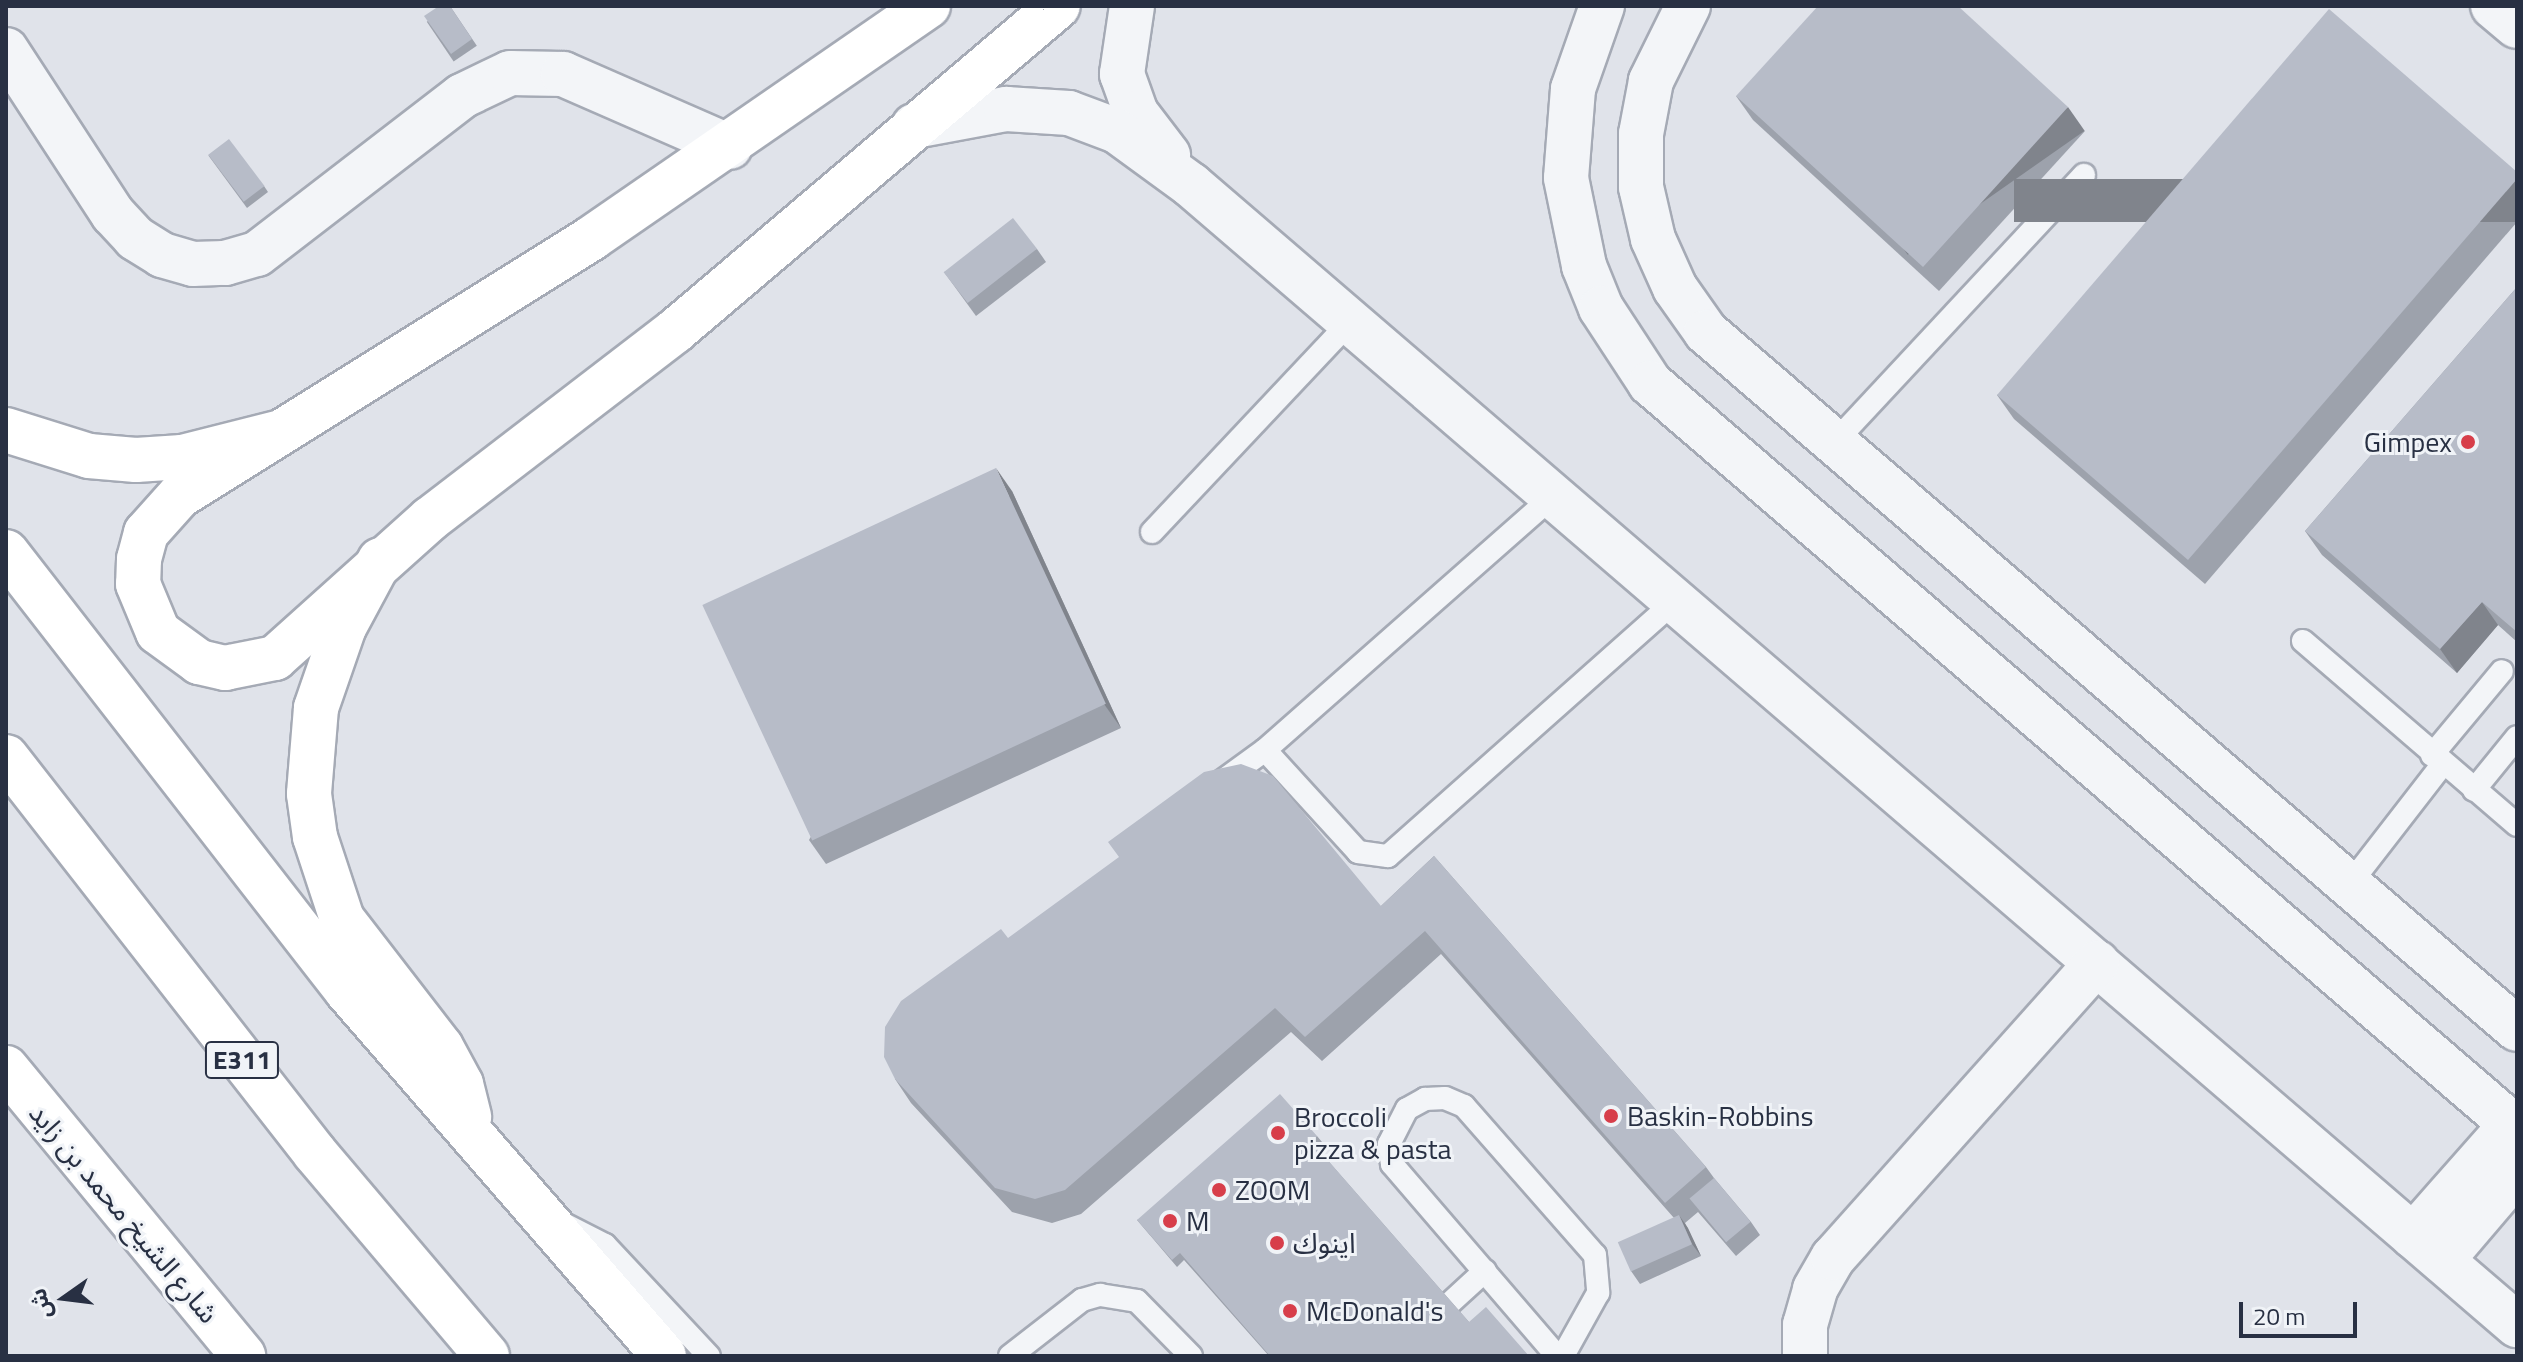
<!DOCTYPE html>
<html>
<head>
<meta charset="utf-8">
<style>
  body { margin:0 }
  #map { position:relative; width:2523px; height:1362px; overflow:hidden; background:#e0e3ea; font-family:"Titillium Web","Noto Sans Arabic",sans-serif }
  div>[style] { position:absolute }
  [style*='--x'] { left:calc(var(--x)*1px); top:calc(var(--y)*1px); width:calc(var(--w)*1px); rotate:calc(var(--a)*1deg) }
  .roads { filter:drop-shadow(2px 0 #a5aab5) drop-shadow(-2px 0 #a5aab5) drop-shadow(0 2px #a5aab5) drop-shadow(0 -2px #a5aab5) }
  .lane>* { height:22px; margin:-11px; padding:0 11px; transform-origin:11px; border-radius:11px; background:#f3f5f8 }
  .street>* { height:44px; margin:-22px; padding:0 22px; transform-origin:22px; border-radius:22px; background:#f3f5f8 }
  .secondary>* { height:44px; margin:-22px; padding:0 22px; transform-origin:22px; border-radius:22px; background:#fff }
  .highway>* { height:44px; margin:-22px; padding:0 22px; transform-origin:22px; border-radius:22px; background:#fff }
  .wall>* { inset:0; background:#9da2ac; transform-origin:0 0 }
  .shaded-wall>* { inset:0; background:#80848c; transform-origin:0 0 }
  .building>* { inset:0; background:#b7bcc8; transform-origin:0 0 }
  .dots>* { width:22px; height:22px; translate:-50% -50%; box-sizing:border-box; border:4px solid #f0f3f7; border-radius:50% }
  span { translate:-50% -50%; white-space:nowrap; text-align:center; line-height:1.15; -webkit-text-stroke:6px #f0f3f7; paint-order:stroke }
  .shield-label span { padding:2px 6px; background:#f0f3f7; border:2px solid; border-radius:6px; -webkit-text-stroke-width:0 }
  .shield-label { font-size:26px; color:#283043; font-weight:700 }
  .poi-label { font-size:28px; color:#283043 }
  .right { translate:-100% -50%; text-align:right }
  .left { translate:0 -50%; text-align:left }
  .street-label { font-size:28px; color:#283043 }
  .frame { position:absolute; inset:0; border:8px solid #283043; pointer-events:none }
  .north { position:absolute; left:24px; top:1258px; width:80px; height:80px; -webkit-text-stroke:6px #f0f3f7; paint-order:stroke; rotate:256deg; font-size:22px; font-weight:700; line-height:32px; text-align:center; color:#283043 }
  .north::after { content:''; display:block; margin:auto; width:28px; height:36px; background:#283043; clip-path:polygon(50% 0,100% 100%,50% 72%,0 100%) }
  .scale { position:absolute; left:2239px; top:1302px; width:118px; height:36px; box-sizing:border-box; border:4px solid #283043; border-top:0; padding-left:10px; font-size:24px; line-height:28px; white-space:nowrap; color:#283043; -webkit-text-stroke:6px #f0f3f7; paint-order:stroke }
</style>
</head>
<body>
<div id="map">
  <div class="roads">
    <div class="lane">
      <i style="--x:1833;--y:444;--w:368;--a:-47"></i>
      <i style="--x:1152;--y:532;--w:289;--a:-46.7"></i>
      <i style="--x:2303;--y:641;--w:282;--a:40.7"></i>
      <i style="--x:1265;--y:750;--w:138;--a:47.6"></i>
      <i style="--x:1358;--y:852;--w:30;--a:8"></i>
      <i style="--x:1388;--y:856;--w:385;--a:-41.6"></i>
      <i style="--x:2432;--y:755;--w:109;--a:-50.2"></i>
      <i style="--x:1221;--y:782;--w:54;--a:-36"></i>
      <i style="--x:1265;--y:750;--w:385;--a:-41.4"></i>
      <i style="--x:2474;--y:790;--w:68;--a:-50.9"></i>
      <i style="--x:2349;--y:885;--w:153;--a:-52.2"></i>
      <i style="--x:556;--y:1220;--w:55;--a:27"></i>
      <i style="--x:605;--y:1245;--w:152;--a:46.9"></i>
      <i style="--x:1451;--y:1302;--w:46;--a:-42.4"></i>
      <i style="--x:1010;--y:1356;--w:91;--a:-37.9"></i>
      <i style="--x:1082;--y:1300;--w:19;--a:-16"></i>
      <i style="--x:1100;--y:1295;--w:37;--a:9"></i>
      <i style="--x:1137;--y:1301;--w:77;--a:45.5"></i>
      <i style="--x:1557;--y:1356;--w:253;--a:-130.7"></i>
      <i style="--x:1392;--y:1164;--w:20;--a:-99"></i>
      <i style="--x:1389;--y:1144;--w:39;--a:-63"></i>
      <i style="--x:1407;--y:1109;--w:21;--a:-29"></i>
      <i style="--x:1425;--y:1099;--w:20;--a:-3"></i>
      <i style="--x:1445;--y:1098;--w:21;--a:23"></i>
      <i style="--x:1464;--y:1106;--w:198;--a:48.7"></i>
      <i style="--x:1595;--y:1255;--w:38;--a:85"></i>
      <i style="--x:1598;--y:1293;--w:72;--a:119.1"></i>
    </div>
    <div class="street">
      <i style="--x:1132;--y:6;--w:69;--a:98.4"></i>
      <i style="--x:1122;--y:74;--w:41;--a:70.3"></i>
      <i style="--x:1136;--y:113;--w:53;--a:52.7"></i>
      <i style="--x:1602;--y:6;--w:88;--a:109.3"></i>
      <i style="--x:1573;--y:89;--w:89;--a:94.5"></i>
      <i style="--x:1566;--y:178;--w:90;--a:78.4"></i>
      <i style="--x:1584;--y:266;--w:45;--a:68"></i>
      <i style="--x:1601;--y:308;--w:90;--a:56.8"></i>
      <i style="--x:1650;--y:383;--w:1144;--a:40.71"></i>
      <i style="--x:1688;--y:6;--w:84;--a:116.3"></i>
      <i style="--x:1651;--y:81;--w:54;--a:100.7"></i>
      <i style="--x:1641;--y:134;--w:53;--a:90"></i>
      <i style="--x:1641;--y:187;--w:53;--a:77"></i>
      <i style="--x:1653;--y:239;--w:54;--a:65.8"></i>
      <i style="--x:1675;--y:288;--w:54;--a:54.8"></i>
      <i style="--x:1706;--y:332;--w:1069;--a:40.68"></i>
      <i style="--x:2493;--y:6;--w:31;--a:40"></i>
      <i style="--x:6;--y:50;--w:196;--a:56.9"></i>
      <i style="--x:113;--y:214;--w:33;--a:47"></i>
      <i style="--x:135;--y:238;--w:32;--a:32"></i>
      <i style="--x:162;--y:255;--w:32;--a:16"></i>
      <i style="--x:193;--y:264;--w:32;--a:-2"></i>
      <i style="--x:225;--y:263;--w:33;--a:-16"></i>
      <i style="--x:257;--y:254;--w:259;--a:-37.6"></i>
      <i style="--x:462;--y:96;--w:53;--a:-25.6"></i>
      <i style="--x:510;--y:73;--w:53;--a:1.1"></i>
      <i style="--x:563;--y:74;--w:182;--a:23.6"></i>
      <i style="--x:914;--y:126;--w:94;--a:-10.5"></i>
      <i style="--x:1006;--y:109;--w:63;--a:3.6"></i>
      <i style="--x:1069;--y:113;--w:51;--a:20.6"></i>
      <i style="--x:1117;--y:131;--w:92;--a:36.1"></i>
      <i style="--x:1191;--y:185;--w:1749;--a:40.69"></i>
      <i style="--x:2413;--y:1236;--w:148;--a:-48.6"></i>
      <i style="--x:2442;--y:1260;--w:116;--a:-49.6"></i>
      <i style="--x:1805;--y:1356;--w:31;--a:-90"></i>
      <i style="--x:1805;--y:1325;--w:37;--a:-74"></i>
      <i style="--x:1815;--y:1289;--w:36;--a:-60"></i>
      <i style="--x:1833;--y:1258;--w:396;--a:-48.2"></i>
    </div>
    <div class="secondary">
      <i style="--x:928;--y:6;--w:408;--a:145.4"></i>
      <i style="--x:592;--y:238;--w:486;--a:148"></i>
      <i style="--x:180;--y:495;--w:51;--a:131.8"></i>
      <i style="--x:146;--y:533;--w:27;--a:105"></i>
      <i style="--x:139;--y:559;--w:25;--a:92"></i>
      <i style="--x:138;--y:584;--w:52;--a:67.4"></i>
      <i style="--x:158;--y:632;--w:51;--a:36.2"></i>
      <i style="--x:199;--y:662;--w:27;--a:13"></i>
      <i style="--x:225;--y:668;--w:51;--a:-11.3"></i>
      <i style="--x:275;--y:658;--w:208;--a:-41.9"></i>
      <i style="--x:430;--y:519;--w:309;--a:-37.5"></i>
      <i style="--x:675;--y:331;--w:502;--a:-40.32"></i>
    </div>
    <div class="highway">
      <i style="--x:6;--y:430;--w:87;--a:17.4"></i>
      <i style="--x:89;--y:456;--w:47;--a:4.9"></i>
      <i style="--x:136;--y:460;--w:46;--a:-3.7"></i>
      <i style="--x:182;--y:457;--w:102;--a:-14.2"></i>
      <i style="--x:6;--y:552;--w:556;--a:52.16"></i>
      <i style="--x:347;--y:991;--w:483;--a:49"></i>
      <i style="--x:380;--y:560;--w:76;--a:118.2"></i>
      <i style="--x:344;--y:627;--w:86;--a:109.1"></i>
      <i style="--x:316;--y:708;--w:86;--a:94.7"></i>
      <i style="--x:309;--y:794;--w:43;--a:82.1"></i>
      <i style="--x:315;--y:837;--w:86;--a:71.8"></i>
      <i style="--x:342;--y:919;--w:162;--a:52.3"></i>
      <i style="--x:441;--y:1047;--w:42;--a:61.6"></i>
      <i style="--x:461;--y:1084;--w:34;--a:76"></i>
      <i style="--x:6;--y:757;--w:502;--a:52.03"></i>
      <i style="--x:315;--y:1153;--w:266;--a:49.7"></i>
      <i style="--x:6;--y:1068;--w:373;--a:50.5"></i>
    </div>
  </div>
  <div class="wall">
    <i style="left:450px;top:6px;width:48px;height:28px;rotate:56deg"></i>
    <i style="clip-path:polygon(1736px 96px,2085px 131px,1939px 291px,1753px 120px)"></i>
    <i style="clip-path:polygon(208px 155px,264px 186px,268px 192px,247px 208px)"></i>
    <i style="clip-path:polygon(2517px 172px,2517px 222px,2205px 584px,2014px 419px,1997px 395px)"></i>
    <i style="clip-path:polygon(1037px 249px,1046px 262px,976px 316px,944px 272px)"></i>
    <i style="clip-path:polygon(2517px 287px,2517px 642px,2498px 625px,2457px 673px,2322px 555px,2305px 531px)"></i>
    <i style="clip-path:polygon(1012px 491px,1121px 728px,826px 864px,809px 840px)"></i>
    <i style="clip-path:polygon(1434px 856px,1706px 1167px,1714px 1178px,1751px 1222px,1760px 1235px,1736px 1256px,1698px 1212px,1685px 1223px,1701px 1256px,1640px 1284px,1631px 1271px,1674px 1218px,1441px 954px,1322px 1061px,1291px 1032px,1081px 1214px,1052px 1223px,1012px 1212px,911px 1103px,895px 1079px,1008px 938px,1381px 906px)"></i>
    <i style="clip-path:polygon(1317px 1136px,1322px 1142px,1316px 1147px,1469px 1322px,1529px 1356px,1269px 1356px,1184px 1260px,1177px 1267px,1137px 1220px)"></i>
  </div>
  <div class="shaded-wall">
    <i style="left:2068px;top:107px;width:29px;height:216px;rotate:55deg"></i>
    <i style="left:2517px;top:179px;width:43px;height:503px;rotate:90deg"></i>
    <i style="clip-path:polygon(996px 468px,1012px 491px,1121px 728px,1104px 704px)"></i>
    <i style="clip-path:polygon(2482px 602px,2498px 625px,2457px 673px,2440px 649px)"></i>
    <i style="clip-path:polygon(1679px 1215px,1688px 1228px,1701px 1256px,1692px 1244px)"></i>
  </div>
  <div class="building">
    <i style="clip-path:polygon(439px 6px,450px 6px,472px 39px,451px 54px,424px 16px)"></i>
    <i style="clip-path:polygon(1818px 6px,1958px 6px,2068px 107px,1923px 267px,1736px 96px)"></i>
    <i style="clip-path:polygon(2329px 9px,2517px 172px,2517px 179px,2188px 560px,1997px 395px)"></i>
    <i style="left:229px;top:139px;width:59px;height:26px;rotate:53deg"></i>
    <i style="left:1013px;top:218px;width:39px;height:88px;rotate:52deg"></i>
    <i style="clip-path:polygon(2517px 287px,2517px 632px,2482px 602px,2440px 649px,2305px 531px)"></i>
    <i style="left:996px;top:468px;width:260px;height:324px;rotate:65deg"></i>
    <i style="clip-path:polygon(1241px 764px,1273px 776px,1381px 906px,1434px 856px,1706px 1167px,1665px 1203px,1425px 931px,1305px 1037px,1275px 1008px,1065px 1190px,1035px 1199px,995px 1188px,895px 1079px,884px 1057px,885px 1027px,901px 1001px,1001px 929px,1008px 938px,1119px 857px,1108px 842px,1204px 772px)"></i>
    <i style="clip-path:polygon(1280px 1094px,1317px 1136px,1311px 1141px,1469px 1322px,1486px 1307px,1529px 1356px,1270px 1356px,1180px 1253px,1172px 1260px,1137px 1220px)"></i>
    <i style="left:1714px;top:1178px;width:57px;height:32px;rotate:50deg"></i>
    <i style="left:1679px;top:1215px;width:32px;height:67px;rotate:66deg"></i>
  </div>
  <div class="dots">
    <i style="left:2468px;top:442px;background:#d73e4a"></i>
    <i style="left:1611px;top:1116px;background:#d73e4a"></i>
    <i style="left:1278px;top:1133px;background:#d73e4a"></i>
    <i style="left:1219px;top:1190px;background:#d73e4a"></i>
    <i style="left:1170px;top:1221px;background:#d73e4a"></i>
    <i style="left:1277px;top:1243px;background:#d73e4a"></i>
    <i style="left:1290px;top:1311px;background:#d73e4a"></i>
  </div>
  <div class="shield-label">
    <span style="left:242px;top:1060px">E311</span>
  </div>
  <div class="poi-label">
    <span class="right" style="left:2452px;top:442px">Gimpex</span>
    <span class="left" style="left:1627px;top:1116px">Baskin-Robbins</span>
    <span class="left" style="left:1294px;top:1133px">Broccoli<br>pizza &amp; pasta</span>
    <span class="left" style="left:1235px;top:1190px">ZOOM</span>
    <span class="left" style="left:1186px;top:1221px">M</span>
    <span class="left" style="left:1293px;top:1243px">اينوك</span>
    <span class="left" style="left:1306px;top:1311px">McDonald's</span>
  </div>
  <div class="street-label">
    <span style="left:124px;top:1213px;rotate:50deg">شارع الشيخ محمد بن زايد</span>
  </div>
  <div class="frame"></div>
  <div class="north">ش</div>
  <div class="scale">20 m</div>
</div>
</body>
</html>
